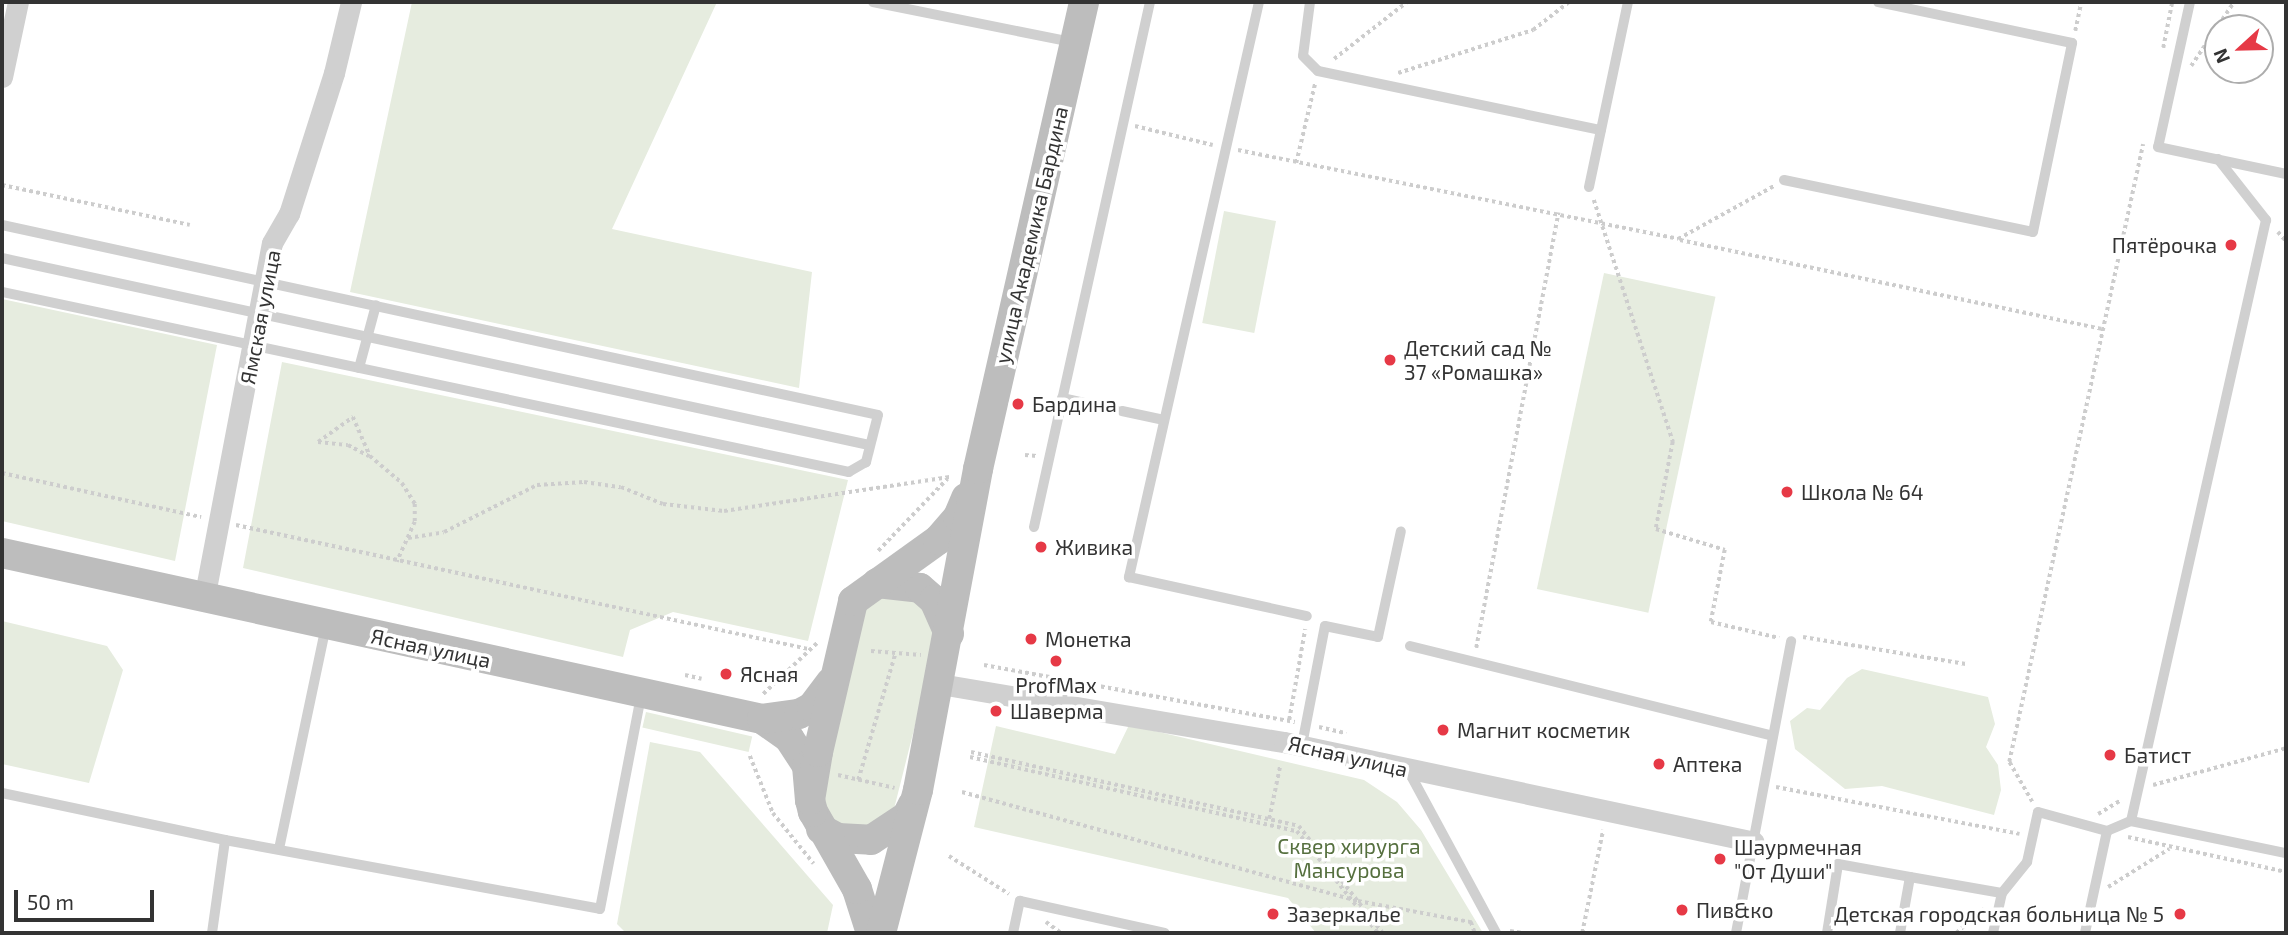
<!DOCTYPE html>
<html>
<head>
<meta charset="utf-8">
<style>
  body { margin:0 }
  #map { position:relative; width:2288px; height:935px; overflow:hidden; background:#fff; font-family:"Exo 2",sans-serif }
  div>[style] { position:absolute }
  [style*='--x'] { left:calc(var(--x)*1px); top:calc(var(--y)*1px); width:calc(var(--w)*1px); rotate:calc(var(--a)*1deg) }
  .green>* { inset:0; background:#e6ecdf; transform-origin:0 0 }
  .path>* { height:3.5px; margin-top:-1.75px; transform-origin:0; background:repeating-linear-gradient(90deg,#cdcdcd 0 3.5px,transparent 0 7px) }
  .lane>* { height:10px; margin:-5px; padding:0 5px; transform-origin:5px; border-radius:5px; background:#d0d0d0 }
  .street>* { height:21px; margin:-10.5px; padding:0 10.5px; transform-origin:10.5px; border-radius:10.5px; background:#d0d0d0 }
  .secondary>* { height:30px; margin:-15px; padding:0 15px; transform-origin:15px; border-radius:15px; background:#bdbdbd }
  .dots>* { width:19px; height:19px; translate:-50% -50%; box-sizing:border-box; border:4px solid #fff; border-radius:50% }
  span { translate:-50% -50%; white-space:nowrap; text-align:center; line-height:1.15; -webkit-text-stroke:7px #fff; paint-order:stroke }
  .street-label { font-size:21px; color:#333 }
  .poi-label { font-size:21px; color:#333 }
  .right { translate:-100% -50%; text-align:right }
  .left { translate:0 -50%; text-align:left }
  .park-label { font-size:21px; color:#56703f }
  .frame { position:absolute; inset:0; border:4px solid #333; pointer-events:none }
  .north { position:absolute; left:2204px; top:14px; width:70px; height:70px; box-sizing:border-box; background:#fff; border:2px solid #adadad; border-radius:50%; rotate:248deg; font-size:19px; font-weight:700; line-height:28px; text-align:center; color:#333 }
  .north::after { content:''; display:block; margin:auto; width:24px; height:32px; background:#e63946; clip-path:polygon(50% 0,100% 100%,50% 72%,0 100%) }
  .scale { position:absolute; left:14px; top:890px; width:140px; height:32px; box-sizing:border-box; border:4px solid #333; border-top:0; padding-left:9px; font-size:21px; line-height:24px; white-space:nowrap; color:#333; -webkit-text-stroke:5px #fff; paint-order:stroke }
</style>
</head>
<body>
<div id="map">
  <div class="green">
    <i style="clip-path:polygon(412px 2px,717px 2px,612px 229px,812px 272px,799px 388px,350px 292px)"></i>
    <i style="left:1224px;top:211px;width:53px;height:114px;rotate:11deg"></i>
    <i style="left:1604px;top:273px;width:114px;height:323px;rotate:12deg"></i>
    <i style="clip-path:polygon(2px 299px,217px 345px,175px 561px,2px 521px)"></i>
    <i style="clip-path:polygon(282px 362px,848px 480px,808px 641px,673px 612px,630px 630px,623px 657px,243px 568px)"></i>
    <i style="clip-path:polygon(882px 593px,922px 604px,937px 638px,893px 813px,881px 826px,831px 824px,819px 787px,861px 611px)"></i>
    <i style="clip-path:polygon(2px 621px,107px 646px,123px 670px,89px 783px,2px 764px)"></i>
    <i style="clip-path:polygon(1862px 669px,1988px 697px,1995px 724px,1986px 747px,1998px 765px,2001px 790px,1994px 815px,1882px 786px,1845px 789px,1795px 749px,1790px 721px,1807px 708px,1820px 710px,1847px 678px)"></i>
    <i style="left:646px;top:712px;width:109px;height:16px;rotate:13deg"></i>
    <i style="clip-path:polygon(1129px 725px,1364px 780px,1397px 802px,1421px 830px,1483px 933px,1316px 933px,1288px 898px,974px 827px,996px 726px,1115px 754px)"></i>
    <i style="clip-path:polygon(650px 742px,700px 752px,833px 905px,827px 933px,626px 933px,617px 924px)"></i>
  </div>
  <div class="path">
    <i style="--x:2075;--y:31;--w:30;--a:-78"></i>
    <i style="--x:2163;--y:48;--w:47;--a:-78.9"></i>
    <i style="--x:1334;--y:59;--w:93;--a:-38"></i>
    <i style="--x:2191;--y:66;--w:77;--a:-56.1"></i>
    <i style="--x:1398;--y:73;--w:142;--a:-17.7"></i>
    <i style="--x:1533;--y:30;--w:46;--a:-37.9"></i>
    <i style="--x:1135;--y:126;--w:80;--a:13.7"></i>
    <i style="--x:1238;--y:150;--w:449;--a:11.4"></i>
    <i style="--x:1678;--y:239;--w:110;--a:-28.9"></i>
    <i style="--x:1296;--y:163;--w:82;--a:-76.6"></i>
    <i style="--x:2;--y:185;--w:192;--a:12"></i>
    <i style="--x:1594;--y:200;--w:255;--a:71.9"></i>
    <i style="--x:1673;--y:442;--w:89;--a:101.1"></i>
    <i style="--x:1656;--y:529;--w:72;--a:16.9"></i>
    <i style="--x:1725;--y:550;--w:73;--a:101"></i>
    <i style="--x:1711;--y:622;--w:70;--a:13.2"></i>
    <i style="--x:2278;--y:232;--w:12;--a:48"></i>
    <i style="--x:1680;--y:240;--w:431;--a:11.9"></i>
    <i style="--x:318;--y:442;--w:43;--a:-35.5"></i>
    <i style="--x:353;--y:417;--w:43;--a:66.4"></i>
    <i style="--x:370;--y:456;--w:42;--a:40.2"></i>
    <i style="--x:402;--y:483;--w:25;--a:58"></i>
    <i style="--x:415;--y:504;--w:18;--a:90"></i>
    <i style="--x:415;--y:522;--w:44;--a:114.2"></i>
    <i style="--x:318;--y:442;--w:30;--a:6"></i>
    <i style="--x:348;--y:445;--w:24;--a:28"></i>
    <i style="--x:1025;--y:455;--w:12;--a:5"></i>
    <i style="--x:2;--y:473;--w:204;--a:12.5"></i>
    <i style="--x:236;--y:525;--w:585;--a:12.23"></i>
    <i style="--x:408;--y:538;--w:36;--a:-9"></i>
    <i style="--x:444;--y:532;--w:104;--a:-26.8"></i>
    <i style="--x:537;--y:485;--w:47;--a:-3.7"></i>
    <i style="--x:584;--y:482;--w:37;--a:8"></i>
    <i style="--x:621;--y:487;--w:45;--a:22"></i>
    <i style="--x:663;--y:504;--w:61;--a:6.5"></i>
    <i style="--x:724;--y:511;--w:228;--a:-8.6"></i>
    <i style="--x:878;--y:551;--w:100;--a:-46.2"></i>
    <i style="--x:1803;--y:637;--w:165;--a:9.4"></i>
    <i style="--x:1476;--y:648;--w:443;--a:-79.3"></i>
    <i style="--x:871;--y:651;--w:50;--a:4.6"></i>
    <i style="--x:984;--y:665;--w:316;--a:10.4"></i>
    <i style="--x:685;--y:675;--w:17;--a:13"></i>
    <i style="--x:763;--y:694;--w:76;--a:-43.4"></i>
    <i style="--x:1289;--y:720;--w:92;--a:-80"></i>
    <i style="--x:1319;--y:727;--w:28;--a:13"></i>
    <i style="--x:971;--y:752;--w:336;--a:12.7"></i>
    <i style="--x:1299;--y:826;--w:136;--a:51.9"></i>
    <i style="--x:750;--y:756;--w:61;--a:68"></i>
    <i style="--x:773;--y:813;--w:65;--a:51.2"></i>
    <i style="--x:970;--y:757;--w:335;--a:12.8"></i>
    <i style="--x:1297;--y:831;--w:130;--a:51.5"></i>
    <i style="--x:838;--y:775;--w:58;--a:12.8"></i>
    <i style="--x:858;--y:780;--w:131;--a:-73.6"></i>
    <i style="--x:2153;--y:785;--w:138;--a:-15.5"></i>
    <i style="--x:1776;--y:787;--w:248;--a:10.9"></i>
    <i style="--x:962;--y:792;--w:411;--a:15.4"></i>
    <i style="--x:1358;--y:901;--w:119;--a:10.6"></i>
    <i style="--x:2032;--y:802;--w:46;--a:-119.9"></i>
    <i style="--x:2009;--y:762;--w:632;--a:-77.77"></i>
    <i style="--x:2098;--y:814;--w:27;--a:-31"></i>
    <i style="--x:1269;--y:819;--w:54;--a:-78.3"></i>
    <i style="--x:2128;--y:837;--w:162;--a:12.5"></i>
    <i style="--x:949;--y:856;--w:71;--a:32.3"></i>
    <i style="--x:2108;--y:887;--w:72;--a:-31.9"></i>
    <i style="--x:1046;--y:922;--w:19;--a:36"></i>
    <i style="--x:1471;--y:922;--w:12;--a:70"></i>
    <i style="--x:1510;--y:931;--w:13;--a:9"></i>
    <i style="--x:1582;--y:933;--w:105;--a:-78.5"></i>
    <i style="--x:1956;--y:933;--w:37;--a:-41"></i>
  </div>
  <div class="lane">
    <i style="--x:873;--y:2;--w:202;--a:11.4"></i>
    <i style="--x:1259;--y:2;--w:590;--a:102.74"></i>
    <i style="--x:1129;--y:577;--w:182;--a:12.4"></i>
    <i style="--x:1310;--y:2;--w:54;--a:97.4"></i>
    <i style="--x:1303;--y:56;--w:21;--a:45"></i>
    <i style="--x:1318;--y:71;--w:289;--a:11.8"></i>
    <i style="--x:2190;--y:2;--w:148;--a:102.4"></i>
    <i style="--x:2158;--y:147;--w:131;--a:11.9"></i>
    <i style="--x:2218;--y:159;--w:78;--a:51.8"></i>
    <i style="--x:2266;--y:220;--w:616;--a:102.66"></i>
    <i style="--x:2131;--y:821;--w:158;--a:11.7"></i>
    <i style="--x:1784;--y:180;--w:254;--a:11.8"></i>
    <i style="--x:2033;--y:232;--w:193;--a:-78.3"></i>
    <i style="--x:2072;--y:43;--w:198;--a:-168.1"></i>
    <i style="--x:1589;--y:187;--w:189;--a:-78.1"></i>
    <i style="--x:2;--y:225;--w:896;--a:12.24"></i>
    <i style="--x:878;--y:415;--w:49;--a:104.3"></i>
    <i style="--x:866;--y:462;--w:20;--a:150"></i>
    <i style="--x:849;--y:472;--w:866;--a:-168"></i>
    <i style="--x:2;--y:258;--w:887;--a:12.17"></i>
    <i style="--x:359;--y:368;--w:65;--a:-74.9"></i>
    <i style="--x:1062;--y:398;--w:55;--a:12.5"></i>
    <i style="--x:1122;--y:411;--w:43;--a:12.1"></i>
    <i style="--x:1034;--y:527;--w:538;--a:-77.54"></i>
    <i style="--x:1410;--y:646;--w:374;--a:13.9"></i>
    <i style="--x:1302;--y:745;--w:121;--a:-79.1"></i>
    <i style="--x:1325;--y:626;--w:54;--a:11.7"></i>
    <i style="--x:1378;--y:637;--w:108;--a:-77.8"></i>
    <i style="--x:1408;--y:770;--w:185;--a:61.6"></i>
    <i style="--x:2;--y:793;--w:228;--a:11.9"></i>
    <i style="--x:225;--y:840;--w:381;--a:10.4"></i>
    <i style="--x:600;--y:909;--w:217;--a:-79.1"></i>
    <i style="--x:2107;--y:831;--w:26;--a:-23"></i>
    <i style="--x:279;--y:849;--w:228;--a:-78.1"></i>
    <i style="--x:2002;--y:893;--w:40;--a:-51"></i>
    <i style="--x:2027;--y:862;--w:51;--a:-77.6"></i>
    <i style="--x:2038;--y:812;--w:72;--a:15.4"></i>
    <i style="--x:2107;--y:831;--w:104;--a:102.2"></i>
    <i style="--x:212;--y:933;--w:94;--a:-82"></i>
    <i style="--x:1013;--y:933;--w:33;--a:-78"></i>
    <i style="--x:1020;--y:901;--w:148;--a:12.4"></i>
    <i style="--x:1736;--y:933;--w:297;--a:-79.3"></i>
    <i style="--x:1827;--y:933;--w:70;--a:-80.9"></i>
    <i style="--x:1838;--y:864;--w:73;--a:10.2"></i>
    <i style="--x:1900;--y:933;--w:57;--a:-79.9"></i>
    <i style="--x:1910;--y:877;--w:93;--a:9.9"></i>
    <i style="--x:2002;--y:893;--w:41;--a:102.7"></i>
  </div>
  <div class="street">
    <i style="--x:2;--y:77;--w:77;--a:-78"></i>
    <i style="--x:204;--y:599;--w:362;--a:-79.2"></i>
    <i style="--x:272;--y:243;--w:34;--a:-60"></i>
    <i style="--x:289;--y:214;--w:148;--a:-72.3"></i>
    <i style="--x:334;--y:73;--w:73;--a:-76.5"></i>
    <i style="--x:940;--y:684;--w:349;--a:9.6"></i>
    <i style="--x:1284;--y:742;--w:480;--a:12"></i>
  </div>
  <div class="secondary">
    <i style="--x:2;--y:553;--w:778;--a:12.32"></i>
    <i style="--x:762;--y:719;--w:33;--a:35"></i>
    <i style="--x:789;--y:738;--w:33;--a:57"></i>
    <i style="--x:807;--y:766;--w:34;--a:85"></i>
    <i style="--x:877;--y:583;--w:43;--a:6.6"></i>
    <i style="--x:920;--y:588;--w:18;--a:41"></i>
    <i style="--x:934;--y:600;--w:37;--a:66"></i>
    <i style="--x:762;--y:719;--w:37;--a:-8"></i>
    <i style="--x:799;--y:714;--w:15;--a:-28"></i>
    <i style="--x:812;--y:707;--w:31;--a:-53"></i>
    <i style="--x:821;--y:829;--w:19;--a:28"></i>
    <i style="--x:838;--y:838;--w:33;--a:3"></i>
    <i style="--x:871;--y:840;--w:43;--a:-33.7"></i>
    <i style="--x:907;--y:816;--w:13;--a:-63"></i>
    <i style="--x:871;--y:933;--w:46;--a:-107.7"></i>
    <i style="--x:857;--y:889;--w:89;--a:-119.7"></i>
    <i style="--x:813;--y:812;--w:12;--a:-104"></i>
    <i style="--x:810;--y:800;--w:49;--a:-80.5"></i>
    <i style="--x:818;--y:752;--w:155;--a:-76.9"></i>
    <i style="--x:853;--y:601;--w:105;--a:-35.7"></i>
    <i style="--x:938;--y:540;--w:30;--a:-49"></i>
    <i style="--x:958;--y:517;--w:21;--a:-67"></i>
    <i style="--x:881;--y:933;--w:148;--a:-75.5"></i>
    <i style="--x:918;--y:790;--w:327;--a:-79.4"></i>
    <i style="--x:978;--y:469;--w:479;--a:-77.2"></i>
  </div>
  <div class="dots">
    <i style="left:2231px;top:245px;background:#e63946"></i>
    <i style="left:1390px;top:360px;background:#e63946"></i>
    <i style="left:1018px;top:404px;background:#e63946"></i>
    <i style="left:1787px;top:492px;background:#e63946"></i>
    <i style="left:1041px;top:547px;background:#e63946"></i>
    <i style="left:1031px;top:639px;background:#e63946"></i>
    <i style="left:1056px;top:661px;background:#e63946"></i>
    <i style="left:726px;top:674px;background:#e63946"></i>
    <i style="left:996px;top:711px;background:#e63946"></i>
    <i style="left:1443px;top:730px;background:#e63946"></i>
    <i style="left:2110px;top:755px;background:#e63946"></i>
    <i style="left:1659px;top:764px;background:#e63946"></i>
    <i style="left:1720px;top:859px;background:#e63946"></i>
    <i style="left:1682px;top:910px;background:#e63946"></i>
    <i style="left:1273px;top:914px;background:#e63946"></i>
    <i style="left:2180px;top:914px;background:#e63946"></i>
  </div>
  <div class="street-label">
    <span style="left:1031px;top:235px;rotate:-77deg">улица Академика Бардина</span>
    <span style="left:260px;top:317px;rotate:-79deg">Ямская улица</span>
    <span style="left:431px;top:648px;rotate:12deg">Ясная улица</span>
    <span style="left:1348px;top:756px;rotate:13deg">Ясная улица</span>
  </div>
  <div class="poi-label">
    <span class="right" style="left:2217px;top:245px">Пятёрочка</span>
    <span class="left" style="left:1404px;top:360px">Детский сад №<br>37 «Ромашка»</span>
    <span class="left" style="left:1032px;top:404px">Бардина</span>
    <span class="left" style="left:1801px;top:492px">Школа № 64</span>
    <span class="left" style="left:1055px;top:547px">Живика</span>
    <span class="left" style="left:1045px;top:639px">Монетка</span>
    <span class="left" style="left:740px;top:674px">Ясная</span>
    <span style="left:1056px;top:685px">ProfMax</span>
    <span class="left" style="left:1010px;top:711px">Шаверма</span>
    <span class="left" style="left:1457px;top:730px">Магнит косметик</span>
    <span class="left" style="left:2124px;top:755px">Батист</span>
    <span class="left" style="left:1673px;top:764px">Аптека</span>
    <span class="left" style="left:1734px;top:859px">Шаурмечная<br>"От Души"</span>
    <span class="left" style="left:1696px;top:910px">Пив&amp;ко</span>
    <span class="left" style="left:1287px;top:914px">Зазеркалье</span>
    <span class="right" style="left:2164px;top:914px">Детская городская больница № 5</span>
  </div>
  <div class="park-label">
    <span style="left:1349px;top:858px">Сквер хирурга<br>Мансурова</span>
  </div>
  <div class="frame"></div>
  <div class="north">N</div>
  <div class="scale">50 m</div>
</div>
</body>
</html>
